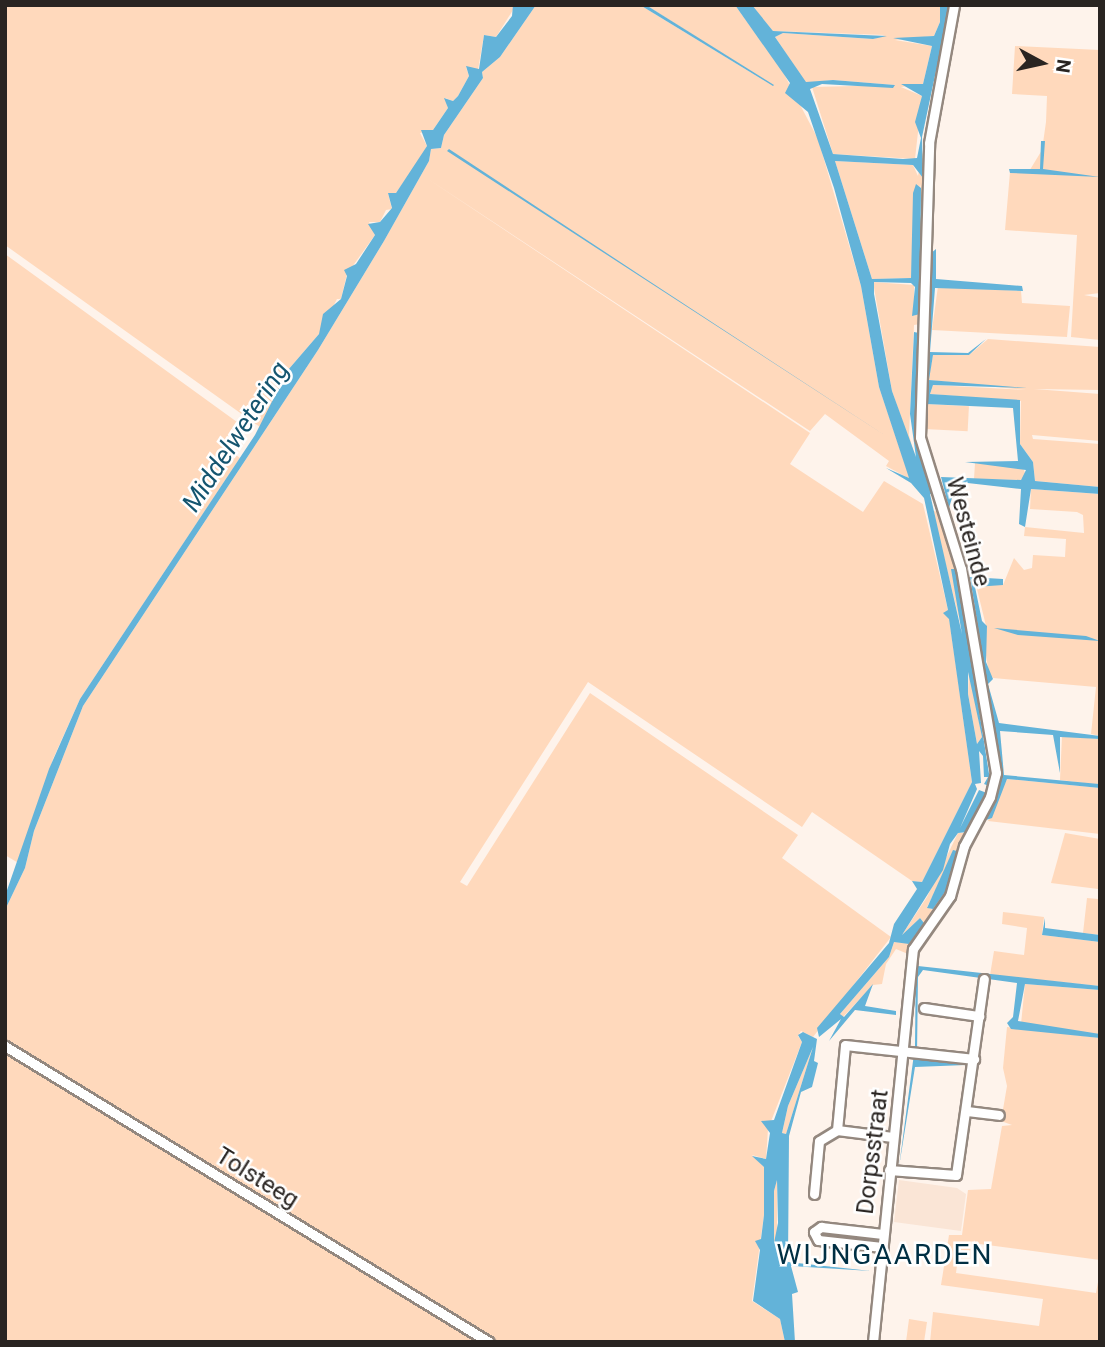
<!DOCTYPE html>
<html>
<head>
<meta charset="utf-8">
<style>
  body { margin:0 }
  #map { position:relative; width:1105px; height:1347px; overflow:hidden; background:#fef3eb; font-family:Roboto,sans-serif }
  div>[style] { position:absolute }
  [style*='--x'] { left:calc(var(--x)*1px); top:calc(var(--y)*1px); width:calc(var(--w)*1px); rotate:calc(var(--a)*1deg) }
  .built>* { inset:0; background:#fae5d6 }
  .green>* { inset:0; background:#ffd9bc; transform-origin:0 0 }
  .water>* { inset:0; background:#63b3d9 }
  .roads { filter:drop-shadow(2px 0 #94887f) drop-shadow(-2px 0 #94887f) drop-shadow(0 2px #94887f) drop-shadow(0 -2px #94887f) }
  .minor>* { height:9px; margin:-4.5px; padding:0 4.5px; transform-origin:4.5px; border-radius:4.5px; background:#fff }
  span { translate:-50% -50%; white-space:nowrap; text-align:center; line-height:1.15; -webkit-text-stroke:5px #fff; paint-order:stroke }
  .street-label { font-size:24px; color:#292421 }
  .water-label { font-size:26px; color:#15556f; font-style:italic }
  .quarter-label { font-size:28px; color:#002f43; letter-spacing:2px }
  .frame { position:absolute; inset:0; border:7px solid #292421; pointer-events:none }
  .north { position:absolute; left:1007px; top:28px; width:70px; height:70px; -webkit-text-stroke:5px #fff; paint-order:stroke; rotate:98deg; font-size:19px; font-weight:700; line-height:28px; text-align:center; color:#292421 }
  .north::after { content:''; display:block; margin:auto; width:24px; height:32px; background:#292421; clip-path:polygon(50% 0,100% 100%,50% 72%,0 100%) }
</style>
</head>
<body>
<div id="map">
  <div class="built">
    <i style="clip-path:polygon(899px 1180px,957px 1188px,966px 1194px,961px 1231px,894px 1222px)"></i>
  </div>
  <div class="green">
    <i style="clip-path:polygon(5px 5px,513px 5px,513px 10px,496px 37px,484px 35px,478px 70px,466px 67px,469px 76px,458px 96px,453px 101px,445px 98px,448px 108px,433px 130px,420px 133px,427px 146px,425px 151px,396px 193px,388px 193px,392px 209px,386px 210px,380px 222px,369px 222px,375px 235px,347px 274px,341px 299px,337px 299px,319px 334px,288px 370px,260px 427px,5px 245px)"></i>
    <i style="clip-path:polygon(536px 5px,640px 5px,773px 86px,646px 5px,735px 5px,783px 72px,818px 139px,861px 286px,879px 387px,910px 479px,886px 466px,889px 461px,825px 414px,810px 431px,425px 177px,810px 433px,790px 464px,863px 512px,884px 481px,923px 504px,948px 610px,972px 782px,922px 882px,912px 881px,812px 812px,802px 827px,588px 682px,460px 882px,467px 886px,590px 693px,798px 835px,782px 858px,891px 937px,813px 1037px,801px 1031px,798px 1036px,802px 1042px,768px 1129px,766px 1159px,752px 1155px,764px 1167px,764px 1215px,752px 1301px,780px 1319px,785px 1342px,497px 1342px,5px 1042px,5px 910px,25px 868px,34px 831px,83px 706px,318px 350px,384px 241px,429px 161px,431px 149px,441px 148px,444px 135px,483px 78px,482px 72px,500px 57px)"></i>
    <i style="clip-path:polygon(841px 5px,940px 5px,940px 22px,934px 36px,895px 40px,932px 46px,923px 84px,901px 87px,922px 96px,915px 159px,833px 154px,812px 87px,895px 85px,833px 80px,806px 83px,775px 37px,783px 33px,873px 39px,885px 35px,773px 31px,752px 6px)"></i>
    <i style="clip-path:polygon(950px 5px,936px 85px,920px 324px,914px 325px,909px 435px,915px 457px,892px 391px,873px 282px,914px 285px,914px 319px,921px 188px,920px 184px,911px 278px,872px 279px,835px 161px,913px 165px,918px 176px)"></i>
    <i style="clip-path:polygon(1015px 46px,1100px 50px,1100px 293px,1084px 295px,1100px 298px,1100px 340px,1071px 337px,1077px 235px,1005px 230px,1010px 172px,1028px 173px,1042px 150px,1046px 122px,1047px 96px,1012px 94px)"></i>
    <i style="clip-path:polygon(5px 254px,237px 422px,222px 445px,240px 458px,80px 699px,53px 759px,20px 864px,5px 855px)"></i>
    <i style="clip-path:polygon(938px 286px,1021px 291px,1022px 303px,1070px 306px,1067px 337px,932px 330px)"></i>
    <i style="clip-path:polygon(988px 339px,1100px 347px,1100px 390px,1034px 389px,1100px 394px,1100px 441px,1032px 435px,1033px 439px,1100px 444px,1100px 487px,1035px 481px,1033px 462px,1020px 444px,1021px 401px,930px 394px,933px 385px,1026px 390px,928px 380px,933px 355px,969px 355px)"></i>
    <i style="left:926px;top:404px;width:43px;height:25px;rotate:3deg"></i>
    <i style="clip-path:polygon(975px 463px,1023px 468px,1026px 475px,1021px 480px,974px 479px)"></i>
    <i style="clip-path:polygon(1031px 489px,1100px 494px,1100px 736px,1091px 734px,1096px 687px,993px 678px,989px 674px,983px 637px,987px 630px,976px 585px,1003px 585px,1014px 558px,1024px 570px,1032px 568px,1033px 555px,1065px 557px,1066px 539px,1024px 536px,1025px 527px,1084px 533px,1083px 515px,1077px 512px,1030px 509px)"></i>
    <i style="clip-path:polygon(932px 510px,940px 513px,957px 569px,963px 634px)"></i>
    <i style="clip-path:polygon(969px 672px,982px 737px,977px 744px,968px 694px)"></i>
    <i style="clip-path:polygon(1062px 736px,1100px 739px,1100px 785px,1060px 780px)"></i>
    <i style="clip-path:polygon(1007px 779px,1100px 788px,1100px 834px,988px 821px)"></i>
    <i style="clip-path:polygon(958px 833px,965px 833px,927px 907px,935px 911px,908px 954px,896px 949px,886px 964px,882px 984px,873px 985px,843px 1017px,840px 1014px,889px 957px,894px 942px,909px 943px,924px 923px,920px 918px,902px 935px,927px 897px)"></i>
    <i style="clip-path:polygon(1065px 833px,1100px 839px,1098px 889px,1051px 883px)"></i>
    <i style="clip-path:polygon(1099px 890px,1100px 935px,1083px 933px,1087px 898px,1098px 899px)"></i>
    <i style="clip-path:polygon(1003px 912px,1044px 917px,1042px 935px,1100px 942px,1100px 986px,990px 975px,994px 951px,1024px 955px,1027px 928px,1002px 924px)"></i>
    <i style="clip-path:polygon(1025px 984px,1100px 990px,1100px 1035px,1014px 1024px,1021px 1024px)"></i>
    <i style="clip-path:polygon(1007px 1027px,1100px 1038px,1100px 1260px,972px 1243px,970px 1251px,959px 1250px,956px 1273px,1096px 1293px,1100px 1271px,1100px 1342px,930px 1342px,933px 1312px,1039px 1326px,1043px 1299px,941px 1285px,949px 1235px,962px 1235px,968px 1190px,991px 1189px,1002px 1126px,1012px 1125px,1001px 1121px,1007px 1086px,1003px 1068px)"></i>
    <i style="clip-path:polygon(813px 1047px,786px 1134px,782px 1133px,788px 1106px)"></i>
    <i style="clip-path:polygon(5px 1051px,303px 1236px,477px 1342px,5px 1342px)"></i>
    <i style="clip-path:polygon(777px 1179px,777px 1238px,774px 1243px,774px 1191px)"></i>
    <i style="clip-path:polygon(909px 1319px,927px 1322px,924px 1342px,906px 1342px)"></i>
  </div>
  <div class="water">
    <i style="clip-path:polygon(513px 5px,536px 5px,500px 57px,482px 72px,483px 78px,444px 135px,441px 148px,431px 149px,429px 161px,384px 241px,318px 350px,83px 706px,34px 831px,25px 868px,5px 910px,5px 896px,49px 769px,80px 699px,255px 435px,288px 370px,319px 334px,323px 314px,341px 299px,347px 276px,344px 270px,356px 264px,375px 235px,368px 224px,380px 222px,392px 208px,388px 193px,396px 193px,427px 146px,421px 130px,433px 130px,448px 108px,444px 98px,453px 101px,458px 96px,469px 76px,466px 66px,479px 69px,484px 35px,496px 37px,512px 16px)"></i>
    <i style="clip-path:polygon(640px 5px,646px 5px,774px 85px,773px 86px)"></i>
    <i style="clip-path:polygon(evenodd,735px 5px,752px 5px,773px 31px,887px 36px,873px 39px,783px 33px,775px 37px,806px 82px,833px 80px,895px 85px,893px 88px,822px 84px,810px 89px,833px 154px,903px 159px,917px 158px,921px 138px,915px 122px,922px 96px,901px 84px,923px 84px,932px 46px,893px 38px,934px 36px,940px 22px,940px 5px,950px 5px,922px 137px,923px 178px,913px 165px,835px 161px,872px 279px,911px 278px,913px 193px,916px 184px,921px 188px,920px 314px,912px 316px,915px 287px,911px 283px,874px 282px,874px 294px,892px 391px,916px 457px,910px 414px,914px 332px,919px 333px,914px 440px,936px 496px,930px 494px,962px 634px,951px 569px,957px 569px,990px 780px,989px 786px,984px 784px,988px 777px,984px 777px,983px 756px,979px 751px,981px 783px,975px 784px,977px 789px,960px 828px,979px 790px,987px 793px,967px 832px,958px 833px,950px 844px,943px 870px,902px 935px,920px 918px,924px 923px,909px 944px,894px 942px,889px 957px,840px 1014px,844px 1017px,873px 984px,865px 1006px,896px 1011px,896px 1015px,855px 1010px,829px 1041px,841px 1019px,819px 1037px,817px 1028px,889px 943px,894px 924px,917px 889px,912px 881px,922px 882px,972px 782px,949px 619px,943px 613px,948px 610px,924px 498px,911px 483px,886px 468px,909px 478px,879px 387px,861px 286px,834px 188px,808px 112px,785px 93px,790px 83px,735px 5px,968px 672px,982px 737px,977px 744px,968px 694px,968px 672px)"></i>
    <i style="clip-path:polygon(1041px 141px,1045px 141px,1043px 169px,1100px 177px,1010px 173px,1009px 169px,1040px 169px)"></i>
    <i style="clip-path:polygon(449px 149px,646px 279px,889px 438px,447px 151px)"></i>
    <i style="clip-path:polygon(936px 249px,936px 279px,1022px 286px,1023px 291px,935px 288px,930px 352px,968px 353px,986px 339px,969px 355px,933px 355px,929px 380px,1027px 388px,933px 385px,930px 394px,1020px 400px,1020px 444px,1033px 462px,1035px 481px,1100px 487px,1100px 494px,1031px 489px,1025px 527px,1019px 524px,1021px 489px,950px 481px,949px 494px,966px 496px,952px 498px,949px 508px,941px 477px,1021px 480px,1026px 470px,965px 462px,1018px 461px,1013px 408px,926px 404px,930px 254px)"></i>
    <i style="clip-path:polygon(970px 577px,1003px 579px,1003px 585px,975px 587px,982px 621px,987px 626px,986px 662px,993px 679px,988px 684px,999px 723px,1100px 736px,1100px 739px,1060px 737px,1060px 773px,1053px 735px,1000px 731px,1004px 775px,1099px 784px,1100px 788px,1007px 779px,992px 818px,986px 820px,999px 791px,1001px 770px)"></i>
    <i style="clip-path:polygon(994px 628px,1086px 636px,1100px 641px,1018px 635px)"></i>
    <i style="clip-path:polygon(953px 850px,957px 851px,957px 857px,945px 892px,933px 909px,927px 908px)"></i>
    <i style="clip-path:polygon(1045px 918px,1045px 928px,1100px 935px,1100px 942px,1042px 935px)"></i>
    <i style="clip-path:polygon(916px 956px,918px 966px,1100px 986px,1100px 990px,1025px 984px,1018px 1021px,1100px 1034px,1100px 1038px,1011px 1029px,1007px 1023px,1013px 1017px,1017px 983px,923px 970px,918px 977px,917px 1054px,923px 1060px,966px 1065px,915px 1067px,899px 1167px,915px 1046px)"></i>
    <i style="clip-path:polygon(evenodd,803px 1032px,817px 1039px,814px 1061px,818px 1063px,812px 1087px,801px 1092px,789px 1136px,788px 1262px,871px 1271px,791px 1266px,798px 1292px,792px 1294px,795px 1342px,785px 1342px,780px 1319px,753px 1301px,760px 1250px,755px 1241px,761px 1239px,764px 1215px,764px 1167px,752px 1156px,766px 1159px,770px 1133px,761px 1121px,774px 1120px,802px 1042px,798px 1035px,803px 1032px,813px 1047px,786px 1134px,782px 1133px,788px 1106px,813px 1047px,803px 1032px,777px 1180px,778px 1223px,774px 1243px,774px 1191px,777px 1180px)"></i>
  </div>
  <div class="roads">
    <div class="minor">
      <i style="--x:924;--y:1008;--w:56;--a:8.3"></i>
      <i style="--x:5;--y:1046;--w:567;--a:31.45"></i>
      <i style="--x:967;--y:1111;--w:32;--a:7"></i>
      <i style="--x:837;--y:1130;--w:85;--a:-84.6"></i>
      <i style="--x:845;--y:1045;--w:130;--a:6.2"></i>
      <i style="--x:889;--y:1170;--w:67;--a:4.3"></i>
      <i style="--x:956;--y:1175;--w:198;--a:-81.9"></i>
      <i style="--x:814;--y:1194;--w:53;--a:-84.6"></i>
      <i style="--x:819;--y:1141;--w:21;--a:-31"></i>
      <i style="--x:837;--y:1130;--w:56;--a:7.1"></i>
      <i style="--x:882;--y:1247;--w:64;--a:-173.8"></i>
      <i style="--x:818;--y:1240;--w:9;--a:-117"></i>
      <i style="--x:814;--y:1232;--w:9;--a:-36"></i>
      <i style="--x:821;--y:1227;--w:62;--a:6.4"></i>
      <i style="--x:873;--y:1342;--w:395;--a:-84.2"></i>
      <i style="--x:913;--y:949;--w:65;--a:-55.1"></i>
      <i style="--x:950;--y:896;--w:52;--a:-74.4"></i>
      <i style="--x:964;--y:846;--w:55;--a:-62"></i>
      <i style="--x:990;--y:797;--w:25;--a:-76"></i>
      <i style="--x:996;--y:773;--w:207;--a:-99.7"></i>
      <i style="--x:961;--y:569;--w:138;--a:-107.3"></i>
      <i style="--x:920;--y:437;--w:294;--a:-88.2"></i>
      <i style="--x:929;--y:143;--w:140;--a:-79.7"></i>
    </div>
  </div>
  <div class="street-label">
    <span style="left:968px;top:532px;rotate:75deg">Westeinde</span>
    <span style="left:873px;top:1152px;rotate:-83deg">Dorpsstraat</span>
    <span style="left:257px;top:1178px;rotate:32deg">Tolsteeg</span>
  </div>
  <div class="water-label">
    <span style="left:236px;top:437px;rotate:-57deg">Middelwetering</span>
  </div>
  <div class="quarter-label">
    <span style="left:885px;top:1255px">WIJNGAARDEN</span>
  </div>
  <div class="frame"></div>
  <div class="north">N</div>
</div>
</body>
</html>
